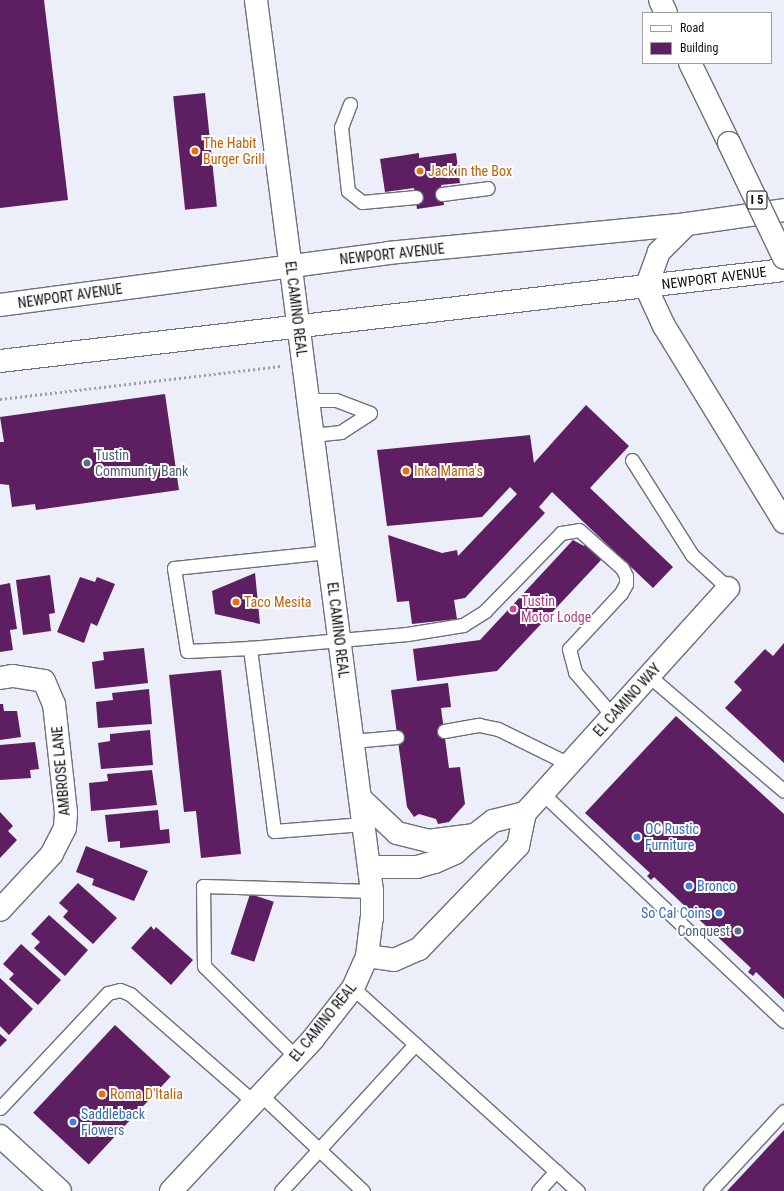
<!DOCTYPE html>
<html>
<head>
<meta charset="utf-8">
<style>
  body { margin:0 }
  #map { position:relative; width:784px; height:1191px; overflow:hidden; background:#eceff9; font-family:"Roboto Condensed",sans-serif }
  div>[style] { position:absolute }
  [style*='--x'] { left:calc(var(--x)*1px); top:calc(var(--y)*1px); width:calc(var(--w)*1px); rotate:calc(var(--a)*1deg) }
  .building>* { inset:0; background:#5d1e62; transform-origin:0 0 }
  .path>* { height:2.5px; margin-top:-1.25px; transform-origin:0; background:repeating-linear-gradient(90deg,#9c9ea6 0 2px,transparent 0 5px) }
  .roads { filter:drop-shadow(1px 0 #6e7179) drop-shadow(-1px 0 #6e7179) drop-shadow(0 1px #6e7179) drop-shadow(0 -1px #6e7179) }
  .lane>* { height:13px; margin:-6.5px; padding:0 6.5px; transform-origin:6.5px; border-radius:6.5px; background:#fff }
  .street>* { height:22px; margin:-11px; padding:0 11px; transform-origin:11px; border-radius:11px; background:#fff }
  .secondary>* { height:22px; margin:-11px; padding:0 11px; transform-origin:11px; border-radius:11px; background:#fff }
  .primary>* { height:22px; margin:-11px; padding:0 11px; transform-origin:11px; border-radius:11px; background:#fff }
  .highway>* { height:22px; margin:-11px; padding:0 11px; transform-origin:11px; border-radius:11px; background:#fff }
  .bridges { filter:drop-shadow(1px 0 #6e7179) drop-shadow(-1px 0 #6e7179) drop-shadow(0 1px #6e7179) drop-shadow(0 -1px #6e7179) }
  .highway-bridge>* { height:22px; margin:-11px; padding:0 11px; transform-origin:11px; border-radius:11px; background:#fff }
  .dots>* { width:11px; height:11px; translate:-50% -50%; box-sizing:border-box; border:2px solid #fff; border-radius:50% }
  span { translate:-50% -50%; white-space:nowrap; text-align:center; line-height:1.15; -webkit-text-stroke:4px #fff; paint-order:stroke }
  .shield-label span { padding:1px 3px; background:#fff; border:1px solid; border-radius:3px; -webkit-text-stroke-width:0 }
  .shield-label { font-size:13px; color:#0e0e12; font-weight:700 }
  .food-label { font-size:14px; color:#c56008 }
  .left { translate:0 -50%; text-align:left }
  .street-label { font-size:14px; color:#0e0e12 }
  .service-label { font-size:14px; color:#4e5e75 }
  .right { translate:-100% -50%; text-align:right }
  .hotel-label { font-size:14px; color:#b23c85 }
  .shop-label { font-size:14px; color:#366cbe }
  .legend { position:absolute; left:642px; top:12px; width:130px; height:52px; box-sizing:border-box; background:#fff; border:1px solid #9f9fa0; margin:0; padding:5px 7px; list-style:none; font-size:12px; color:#0e0e12 }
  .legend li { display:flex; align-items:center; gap:8px; height:20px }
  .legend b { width:20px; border:1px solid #9f9fa0 }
</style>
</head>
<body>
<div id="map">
  <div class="building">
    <i style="clip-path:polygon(0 0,44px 0,68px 200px,0 208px)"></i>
    <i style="left:205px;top:93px;width:114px;height:32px;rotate:84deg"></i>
    <i style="clip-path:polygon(419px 153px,419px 158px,456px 153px,460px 183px,441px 185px,444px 205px,417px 209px,414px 188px,385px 192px,380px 159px)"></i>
    <i style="clip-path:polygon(165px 394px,179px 490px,36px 510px,35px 504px,12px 507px,9px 485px,0 484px,0 442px,4px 442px,0 417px)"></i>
    <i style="clip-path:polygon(586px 405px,629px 446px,590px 488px,673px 567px,653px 588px,552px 492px,539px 507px,545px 513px,465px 598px,454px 600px,457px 619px,412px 624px,409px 601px,397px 602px,388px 535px,442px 553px,457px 550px,458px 556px,517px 494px,510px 487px,482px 517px,387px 526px,377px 450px,530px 435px,534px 463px)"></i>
    <i style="clip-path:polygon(573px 540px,584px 546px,586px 543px,603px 558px,497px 671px,417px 681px,413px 649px,480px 640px)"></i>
    <i style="clip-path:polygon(255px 573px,260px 624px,215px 614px,212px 591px)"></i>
    <i style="clip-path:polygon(50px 575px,55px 613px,49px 614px,51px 631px,23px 635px,16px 580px)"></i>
    <i style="clip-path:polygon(80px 577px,95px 582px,97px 577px,115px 584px,97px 626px,91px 623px,84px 643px,57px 632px)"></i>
    <i style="clip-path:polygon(10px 583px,17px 629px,10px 630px,13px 650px,0 652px,0 585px)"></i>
    <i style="clip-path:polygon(784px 643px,784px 763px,725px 708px,742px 690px,734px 682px,765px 649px,773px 656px)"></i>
    <i style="clip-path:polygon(144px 648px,148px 683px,95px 689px,92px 662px,104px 660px,103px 652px)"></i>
    <i style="clip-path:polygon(221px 670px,241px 854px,201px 858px,196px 811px,184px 812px,169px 675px)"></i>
    <i style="clip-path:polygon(448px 683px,451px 707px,441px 708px,449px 768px,460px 767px,465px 804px,449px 822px,438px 824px,436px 819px,419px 814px,414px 817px,407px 807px,391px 690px)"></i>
    <i style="clip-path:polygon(149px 689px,152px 724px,98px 728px,96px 702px,113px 700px,112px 693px)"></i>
    <i style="clip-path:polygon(0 704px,3px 704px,4px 711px,17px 711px,21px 737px,0 740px)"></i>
    <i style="clip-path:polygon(676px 716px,784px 814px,784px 999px,756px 972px,753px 976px,748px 972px,751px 968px,691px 912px,688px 915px,684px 911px,687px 908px,654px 877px,651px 880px,647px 876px,650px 873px,585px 813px)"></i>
    <i style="clip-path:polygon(150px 730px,153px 765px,101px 769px,98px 743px,110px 741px,110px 734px)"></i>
    <i style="clip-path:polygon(35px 742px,39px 769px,30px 770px,31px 778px,0 780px,0 745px)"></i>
    <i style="clip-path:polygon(152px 770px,157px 805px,91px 811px,89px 783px,108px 781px,107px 774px)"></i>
    <i style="clip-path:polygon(158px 810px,160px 830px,169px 829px,170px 843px,120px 848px,120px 841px,108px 842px,105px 815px)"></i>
    <i style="clip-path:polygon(0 812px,13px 826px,8px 831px,17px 840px,0 858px)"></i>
    <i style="clip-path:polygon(86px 846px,148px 871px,134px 901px,92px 885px,94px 879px,76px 872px)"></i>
    <i style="clip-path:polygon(78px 883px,117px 918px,93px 944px,63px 917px,68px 911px,59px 903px)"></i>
    <i style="left:250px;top:894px;width:25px;height:63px;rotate:18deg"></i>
    <i style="clip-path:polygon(49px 915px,88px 950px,65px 976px,34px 948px,40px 942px,31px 934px)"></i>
    <i style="clip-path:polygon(151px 926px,154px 930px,156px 927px,193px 960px,171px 985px,131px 948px)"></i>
    <i style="clip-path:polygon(21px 944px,61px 980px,38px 1005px,9px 979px,14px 974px,3px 964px)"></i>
    <i style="clip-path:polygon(0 978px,33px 1009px,9px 1035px,0 1026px)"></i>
    <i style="left:115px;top:1025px;width:76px;height:120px;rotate:43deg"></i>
    <i style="clip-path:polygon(0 1034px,7px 1040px,0 1047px)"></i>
    <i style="clip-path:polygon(784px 1130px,784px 1191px,727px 1191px)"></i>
  </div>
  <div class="path">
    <i style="--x:0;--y:399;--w:282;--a:-6.7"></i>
  </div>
  <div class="roads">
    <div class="lane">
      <i style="--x:350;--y:104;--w:25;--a:111"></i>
      <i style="--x:341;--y:127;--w:64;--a:83.8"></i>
      <i style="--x:348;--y:191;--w:18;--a:38"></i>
      <i style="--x:362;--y:202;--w:54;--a:-5.3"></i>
      <i style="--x:442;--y:194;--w:46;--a:-7.4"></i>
      <i style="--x:308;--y:400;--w:28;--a:0"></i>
      <i style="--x:336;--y:400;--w:36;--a:21"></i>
      <i style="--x:370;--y:413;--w:35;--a:147"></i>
      <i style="--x:341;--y:432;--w:29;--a:174"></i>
      <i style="--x:632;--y:460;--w:112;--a:57.7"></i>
      <i style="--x:692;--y:555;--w:49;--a:42.5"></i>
      <i style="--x:250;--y:648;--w:63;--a:177.3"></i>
      <i style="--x:187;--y:651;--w:84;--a:-98.9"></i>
      <i style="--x:174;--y:568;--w:155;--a:-5.9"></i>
      <i style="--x:649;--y:676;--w:177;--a:40.4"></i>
      <i style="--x:444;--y:731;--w:36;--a:-10"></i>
      <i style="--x:479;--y:725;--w:19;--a:12"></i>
      <i style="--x:498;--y:729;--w:79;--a:26.2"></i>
      <i style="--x:352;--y:741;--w:45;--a:-5.1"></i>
      <i style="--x:543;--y:794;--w:331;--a:43.3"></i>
      <i style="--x:363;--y:824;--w:89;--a:175.5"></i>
      <i style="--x:274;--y:831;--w:185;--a:-97.5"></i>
      <i style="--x:250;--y:648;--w:158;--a:-5.1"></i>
      <i style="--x:407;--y:634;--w:57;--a:-9.1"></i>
      <i style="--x:463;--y:625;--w:26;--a:-32"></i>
      <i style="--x:485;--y:611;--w:109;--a:-45.7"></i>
      <i style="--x:561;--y:533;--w:18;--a:-9"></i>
      <i style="--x:579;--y:530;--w:57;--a:41.5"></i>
      <i style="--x:622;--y:568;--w:9;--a:63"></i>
      <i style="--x:626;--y:576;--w:8;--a:90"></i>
      <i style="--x:626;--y:584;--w:10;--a:119"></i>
      <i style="--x:621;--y:593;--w:76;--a:132.9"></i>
      <i style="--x:569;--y:649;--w:24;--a:75"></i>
      <i style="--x:575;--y:672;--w:58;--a:49.2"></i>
      <i style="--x:353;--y:988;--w:303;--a:42.1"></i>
      <i style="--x:296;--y:1057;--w:129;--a:-135.3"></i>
      <i style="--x:204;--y:966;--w:80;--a:-90.7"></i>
      <i style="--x:203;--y:886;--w:169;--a:1.7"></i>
      <i style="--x:261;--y:1095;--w:140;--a:43.3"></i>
      <i style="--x:0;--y:1108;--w:158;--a:-46.8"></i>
      <i style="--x:108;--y:993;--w:12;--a:-14"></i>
      <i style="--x:120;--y:990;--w:11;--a:22"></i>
      <i style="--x:130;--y:994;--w:164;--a:41.1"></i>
      <i style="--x:281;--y:1191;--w:199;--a:-47.6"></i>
      <i style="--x:538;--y:1191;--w:27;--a:-48"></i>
      <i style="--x:710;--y:1191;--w:109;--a:-47.2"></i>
    </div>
    <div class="street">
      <i style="--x:0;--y:678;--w:13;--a:-9"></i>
      <i style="--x:13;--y:676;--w:31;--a:9"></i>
      <i style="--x:44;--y:681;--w:25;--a:67"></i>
      <i style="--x:54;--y:704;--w:110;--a:83.7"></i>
      <i style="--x:66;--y:813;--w:15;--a:94"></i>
      <i style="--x:65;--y:828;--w:29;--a:117"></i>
      <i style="--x:52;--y:854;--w:76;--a:132.9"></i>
      <i style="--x:360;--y:798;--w:51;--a:43.4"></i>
      <i style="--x:397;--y:833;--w:32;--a:14"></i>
      <i style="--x:428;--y:841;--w:47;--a:-7.3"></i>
      <i style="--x:475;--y:835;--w:23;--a:-38"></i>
      <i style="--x:493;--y:821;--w:33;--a:-14"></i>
      <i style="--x:369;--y:867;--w:48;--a:0"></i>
      <i style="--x:417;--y:867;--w:19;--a:-16"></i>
      <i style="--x:435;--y:862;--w:22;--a:-24"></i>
      <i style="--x:455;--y:853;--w:25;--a:-42"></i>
      <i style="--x:367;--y:956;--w:27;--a:8"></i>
      <i style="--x:394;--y:960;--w:27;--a:-24"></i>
      <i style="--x:419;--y:949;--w:143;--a:-46.1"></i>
      <i style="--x:518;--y:846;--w:34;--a:-78"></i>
      <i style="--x:525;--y:813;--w:303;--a:-47.9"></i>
      <i style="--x:0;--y:1136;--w:81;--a:42.5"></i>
    </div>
    <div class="secondary">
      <i style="--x:171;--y:1191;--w:208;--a:-46.9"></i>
      <i style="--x:313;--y:1039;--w:65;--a:-51.9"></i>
      <i style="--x:353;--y:988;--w:35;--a:-66"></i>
      <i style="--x:367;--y:956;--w:38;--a:-83"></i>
      <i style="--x:372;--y:918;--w:27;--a:-90"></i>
      <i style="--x:372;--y:891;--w:899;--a:-97.42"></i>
    </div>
    <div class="primary">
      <i style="--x:0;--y:305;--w:391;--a:-7.6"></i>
      <i style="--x:388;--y:253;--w:300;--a:-5.5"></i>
      <i style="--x:687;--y:224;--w:98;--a:-8.2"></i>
      <i style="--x:0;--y:361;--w:789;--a:-6.62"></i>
    </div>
    <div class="highway">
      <i style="--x:660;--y:0;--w:14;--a:65"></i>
      <i style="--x:690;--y:63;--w:89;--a:64"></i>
      <i style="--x:687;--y:224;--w:40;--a:135"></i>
      <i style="--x:659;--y:252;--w:37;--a:110"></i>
      <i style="--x:646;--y:287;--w:43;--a:65.2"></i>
      <i style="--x:664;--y:326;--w:230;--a:58.5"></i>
    </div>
  </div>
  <div class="bridges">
    <div class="highway-bridge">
      <i style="--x:729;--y:143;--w:127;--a:64.4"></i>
    </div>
  </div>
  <div class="dots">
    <i style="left:195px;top:151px;background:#e8710a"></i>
    <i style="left:420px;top:171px;background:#e8710a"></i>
    <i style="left:87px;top:463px;background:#5c6f8a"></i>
    <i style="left:406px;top:471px;background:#e8710a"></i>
    <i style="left:236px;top:602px;background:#e8710a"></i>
    <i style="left:513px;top:609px;background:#d1479c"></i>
    <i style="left:637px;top:837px;background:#3f7fe0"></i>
    <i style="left:689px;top:886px;background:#3f7fe0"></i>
    <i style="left:719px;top:913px;background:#3f7fe0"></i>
    <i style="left:738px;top:931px;background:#5c6f8a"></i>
    <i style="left:102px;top:1094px;background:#e8710a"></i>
    <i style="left:73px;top:1122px;background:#3f7fe0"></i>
  </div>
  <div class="shield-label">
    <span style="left:757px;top:200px">I 5</span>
  </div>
  <div class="food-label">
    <span class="left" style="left:203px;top:151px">The Habit<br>Burger Grill</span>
    <span class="left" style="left:428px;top:171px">Jack in the Box</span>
    <span class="left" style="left:414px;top:471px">Inka Mama's</span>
    <span class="left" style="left:244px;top:602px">Taco Mesita</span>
    <span class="left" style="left:110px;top:1094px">Roma D'Italia</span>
  </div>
  <div class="street-label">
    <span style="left:392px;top:254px;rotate:-6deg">NEWPORT AVENUE</span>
    <span style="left:714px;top:278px;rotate:-7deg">NEWPORT AVENUE</span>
    <span style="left:70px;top:296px;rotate:-8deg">NEWPORT AVENUE</span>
    <span style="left:296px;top:309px;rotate:83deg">EL CAMINO REAL</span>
    <span style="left:338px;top:630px;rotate:83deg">EL CAMINO REAL</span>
    <span style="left:627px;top:700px;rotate:-48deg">EL CAMINO WAY</span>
    <span style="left:61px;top:771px;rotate:-95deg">AMBROSE LANE</span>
    <span style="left:323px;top:1022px;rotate:-51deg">EL CAMINO REAL</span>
  </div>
  <div class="service-label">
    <span class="left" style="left:95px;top:463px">Tustin<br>Community Bank</span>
    <span class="right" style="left:730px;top:931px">Conquest</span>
  </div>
  <div class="hotel-label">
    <span class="left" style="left:521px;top:609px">Tustin<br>Motor Lodge</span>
  </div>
  <div class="shop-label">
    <span class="left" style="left:645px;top:837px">OC Rustic<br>Furniture</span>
    <span class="left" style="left:697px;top:886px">Bronco</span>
    <span class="right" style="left:711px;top:913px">So Cal Coins</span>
    <span class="left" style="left:81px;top:1122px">Saddleback<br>Flowers</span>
  </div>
  <ul class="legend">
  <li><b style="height:5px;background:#fff"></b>Road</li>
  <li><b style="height:11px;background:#5d1e62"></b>Building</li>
  </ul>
</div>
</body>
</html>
